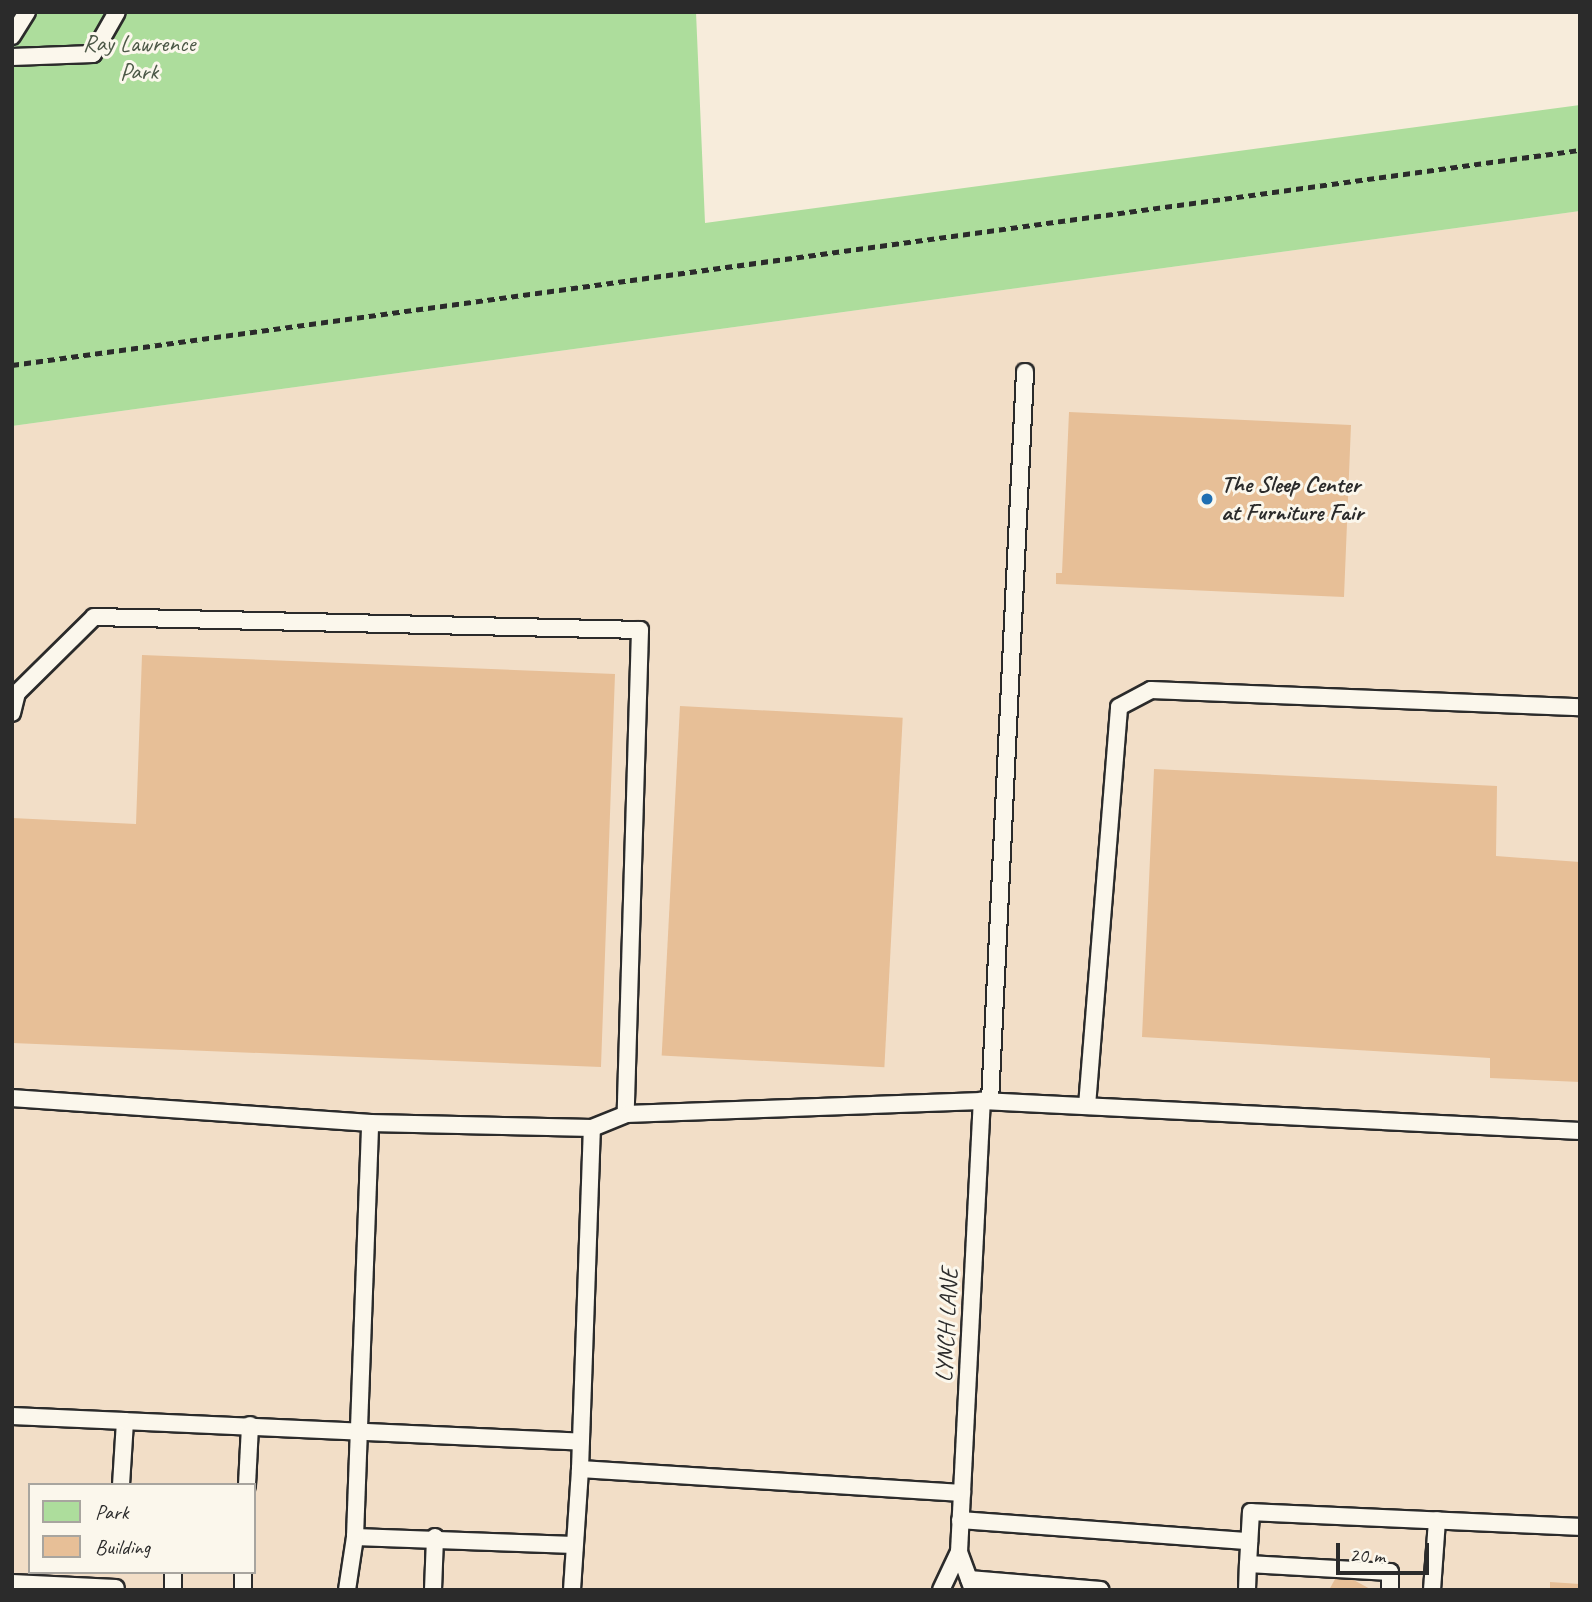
<!DOCTYPE html>
<html>
<head>
<meta charset="utf-8">
<style>
  body { margin:0 }
  #map { position:relative; width:1592px; height:1602px; overflow:hidden; background:#f7ecdb; font-family:Caveat,sans-serif }
  div>[style] { position:absolute }
  [style*='--x'] { left:calc(var(--x)*1px); top:calc(var(--y)*1px); width:calc(var(--w)*1px); rotate:calc(var(--a)*1deg) }
  .built>* { inset:0; background:#f2dec7 }
  .green>* { inset:0; background:#addd9c }
  .building>* { inset:0; background:#e7bf97; transform-origin:0 0 }
  .path>* { height:4.5px; margin-top:-2.25px; transform-origin:0; background:repeating-linear-gradient(90deg,#2b2b2b 0 7px,transparent 0 12px) }
  .roads { filter:drop-shadow(2px 0 #2b2b2b) drop-shadow(-2px 0 #2b2b2b) drop-shadow(0 2px #2b2b2b) drop-shadow(0 -2px #2b2b2b) }
  .lane>* { height:16px; margin:-8px; padding:0 8px; transform-origin:8px; border-radius:8px; background:#fbf7ec }
  .dots>* { width:19px; height:19px; translate:-50% -50%; box-sizing:border-box; border:4px solid #fbf7ec; border-radius:50% }
  span { translate:-50% -50%; white-space:nowrap; text-align:center; line-height:1.15; -webkit-text-stroke:6px #fbf7ec; paint-order:stroke }
  .park-label { font-size:24px; color:#4c5847 }
  .poi-label { font-size:24px; color:#2b2b2b; font-weight:700 }
  .left { translate:0 -50%; text-align:left }
  .street-label { font-size:24px; color:#2b2b2b }
  .frame { position:absolute; inset:0; border:14px solid #2b2b2b; pointer-events:none }
  .legend { position:absolute; left:28px; top:1483px; width:228px; height:91px; box-sizing:border-box; background:#fbf7ec; border:2px solid #a8a59f; margin:0; padding:9px 12px; list-style:none; font-size:21px; color:#2b2b2b }
  .legend li { display:flex; align-items:center; gap:14px; height:35px }
  .legend b { width:35px; border:2px solid #a8a59f }
  .scale { position:absolute; left:1336px; top:1543px; width:93px; height:32px; box-sizing:border-box; border:4px solid #2b2b2b; border-top:0; padding-left:9px; font-size:21px; line-height:24px; white-space:nowrap; color:#2b2b2b; -webkit-text-stroke:5px #fbf7ec; paint-order:stroke }
</style>
</head>
<body>
<div id="map">
  <div class="built">
    <i style="clip-path:polygon(evenodd,1580px 211px,1580px 1590px,12px 1590px,12px 426px,1580px 211px,30px 1485px,254px 1485px,254px 1572px,30px 1572px,30px 1485px)"></i>
  </div>
  <div class="green">
    <i style="clip-path:polygon(12px 12px,696px 12px,705px 223px,1580px 105px,1580px 211px,12px 426px)"></i>
  </div>
  <div class="building">
    <i style="clip-path:polygon(1069px 412px,1351px 425px,1344px 597px,1056px 584px,1056px 573px,1062px 573px)"></i>
    <i style="clip-path:polygon(142px 655px,615px 674px,601px 1067px,12px 1043px,12px 818px,136px 824px)"></i>
    <i style="left:680px;top:706px;width:223px;height:350px;rotate:3deg"></i>
    <i style="clip-path:polygon(1154px 769px,1497px 786px,1496px 856px,1580px 862px,1580px 1082px,1490px 1078px,1490px 1058px,1142px 1037px)"></i>
    <i style="clip-path:polygon(1339px 1572px,1372px 1590px,1329px 1590px)"></i>
    <i style="clip-path:polygon(1550px 1582px,1580px 1584px,1580px 1590px,1550px 1590px)"></i>
  </div>
  <div class="path">
    <i style="--x:12;--y:365;--w:1583;--a:-7.81"></i>
  </div>
  <div class="roads">
    <div class="lane">
      <i style="--x:12;--y:36;--w:28;--a:-58"></i>
      <i style="--x:12;--y:57;--w:81;--a:-2.1"></i>
      <i style="--x:93;--y:54;--w:48;--a:-60.3"></i>
      <i style="--x:12;--y:713;--w:21;--a:-76"></i>
      <i style="--x:17;--y:693;--w:108;--a:-44.6"></i>
      <i style="--x:94;--y:617;--w:546;--a:1.36"></i>
      <i style="--x:640;--y:630;--w:484;--a:91.7"></i>
      <i style="--x:12;--y:1098;--w:359;--a:4"></i>
      <i style="--x:990;--y:1101;--w:730;--a:-87.25"></i>
      <i style="--x:1087;--y:1106;--w:400;--a:-85.4"></i>
      <i style="--x:1119;--y:707;--w:36;--a:-28"></i>
      <i style="--x:1151;--y:690;--w:429;--a:2.3"></i>
      <i style="--x:12;--y:1416;--w:113;--a:2.5"></i>
      <i style="--x:580;--y:1469;--w:341;--a:-88"></i>
      <i style="--x:121;--y:1485;--w:64;--a:-86.4"></i>
      <i style="--x:125;--y:1421;--w:456;--a:2.6"></i>
      <i style="--x:247;--y:1485;--w:60;--a:-87.1"></i>
      <i style="--x:960;--y:1520;--w:290;--a:4.2"></i>
      <i style="--x:355;--y:1537;--w:219;--a:2.1"></i>
      <i style="--x:1248;--y:1564;--w:52;--a:-86.7"></i>
      <i style="--x:1251;--y:1512;--w:329;--a:2.6"></i>
      <i style="--x:969;--y:1579;--w:132;--a:4.8"></i>
      <i style="--x:12;--y:1583;--w:104;--a:2.8"></i>
      <i style="--x:173;--y:1590;--w:18;--a:-90"></i>
      <i style="--x:243;--y:1590;--w:18;--a:-90"></i>
      <i style="--x:347;--y:1590;--w:54;--a:-81.4"></i>
      <i style="--x:355;--y:1537;--w:414;--a:-87.9"></i>
      <i style="--x:370;--y:1123;--w:222;--a:1.3"></i>
      <i style="--x:592;--y:1128;--w:37;--a:-22"></i>
      <i style="--x:626;--y:1114;--w:356;--a:-2.1"></i>
      <i style="--x:982;--y:1101;--w:599;--a:2.87"></i>
      <i style="--x:433;--y:1590;--w:53;--a:-87.8"></i>
      <i style="--x:572;--y:1590;--w:121;--a:-86.2"></i>
      <i style="--x:580;--y:1469;--w:383;--a:3.6"></i>
      <i style="--x:941;--y:1590;--w:42;--a:-64.7"></i>
      <i style="--x:973;--y:1590;--w:40;--a:-110.2"></i>
      <i style="--x:959;--y:1552;--w:452;--a:-87.1"></i>
      <i style="--x:1247;--y:1590;--w:26;--a:-88"></i>
      <i style="--x:1248;--y:1564;--w:142;--a:3.2"></i>
      <i style="--x:1390;--y:1572;--w:18;--a:90"></i>
      <i style="--x:1432;--y:1590;--w:70;--a:-85.9"></i>
    </div>
  </div>
  <div class="dots">
    <i style="left:1207px;top:499px;background:#1f6fb2"></i>
  </div>
  <div class="park-label">
    <span style="left:139px;top:58px">Ray Lawrence<br>Park</span>
  </div>
  <div class="poi-label">
    <span class="left" style="left:1221px;top:499px">The Sleep Center<br>at Furniture Fair</span>
  </div>
  <div class="street-label">
    <span style="left:947px;top:1325px;rotate:-87deg">LYNCH LANE</span>
  </div>
  <div class="frame"></div>
  <ul class="legend">
  <li><b style="height:19px;background:#addd9c"></b>Park</li>
  <li><b style="height:19px;background:#e7bf97"></b>Building</li>
  </ul>
  <div class="scale">20 m</div>
</div>
</body>
</html>
